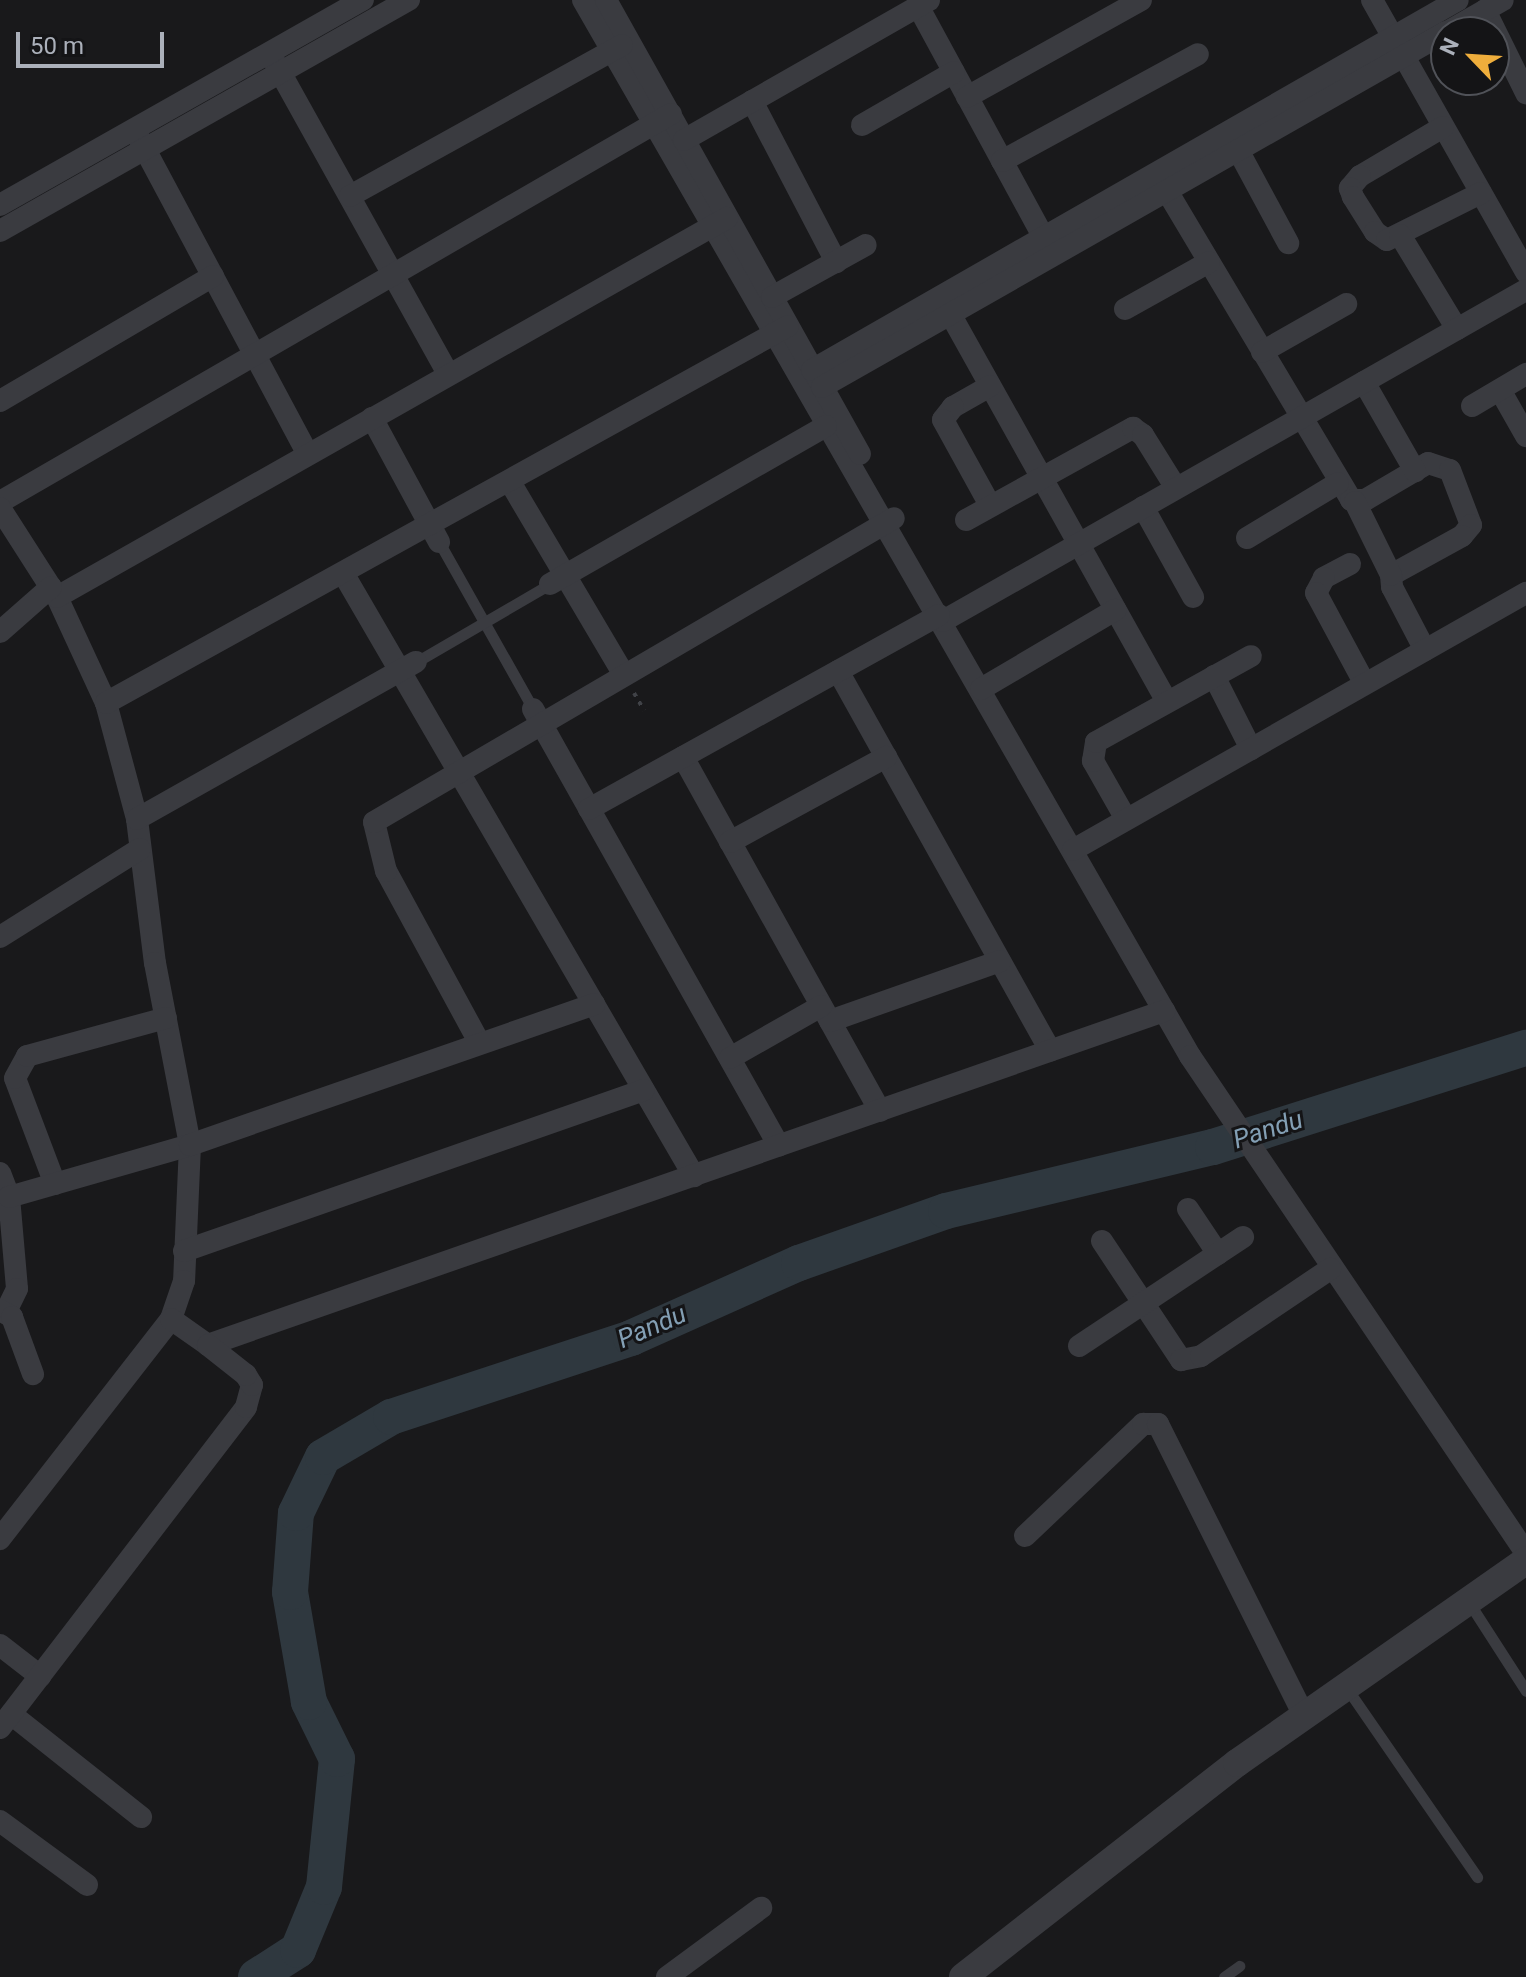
<!DOCTYPE html>
<html>
<head>
<meta charset="utf-8">
<style>
  body { margin:0 }
  #map { position:relative; width:1526px; height:1977px; overflow:hidden; background:#19191b; font-family:Roboto,sans-serif }
  div>[style] { position:absolute }
  [style*='--x'] { left:calc(var(--x)*1px); top:calc(var(--y)*1px); width:calc(var(--w)*1px); rotate:calc(var(--a)*1deg) }
  .river>* { height:36px; margin:-18px; padding:0 18px; transform-origin:18px; border-radius:18px; background:#2f383f }
  .path>* { height:4px; margin-top:-2px; transform-origin:0; background:repeating-linear-gradient(90deg,#404247 0 4px,transparent 0 10px) }
  .service>* { height:11px; margin:-5.5px; padding:0 5.5px; transform-origin:5.5px; border-radius:5.5px; background:#3a3b40 }
  .minor>* { height:22px; margin:-11px; padding:0 11px; transform-origin:11px; border-radius:11px; background:#3a3b40 }
  .tertiary>* { height:28px; margin:-14px; padding:0 14px; transform-origin:14px; border-radius:14px; background:#3a3b40 }
  span { translate:-50% -50%; white-space:nowrap; text-align:center; line-height:1.15; -webkit-text-stroke:6px #141416; paint-order:stroke }
  .water-label { font-size:26px; color:#839fb4; font-style:italic }
  .north { position:absolute; left:1430px; top:16px; width:80px; height:80px; box-sizing:border-box; background:#141416; border:2px solid #505258; border-radius:50%; rotate:295deg; font-size:22px; font-weight:700; line-height:32px; text-align:center; color:#abb0ba }
  .north::after { content:''; display:block; margin:auto; width:28px; height:36px; background:#efae3c; clip-path:polygon(50% 0,100% 100%,50% 72%,0 100%) }
  .scale { position:absolute; left:16px; top:32px; width:148px; height:36px; box-sizing:border-box; border:4px solid #abb0ba; border-top:0; padding-left:10px; font-size:24px; line-height:28px; white-space:nowrap; color:#abb0ba; -webkit-text-stroke:6px #141416; paint-order:stroke }
</style>
</head>
<body>
<div id="map">
  <div class="river">
    <i style="--x:256;--y:1977;--w:50;--a:-32.7"></i>
    <i style="--x:298;--y:1950;--w:68;--a:-67.6"></i>
    <i style="--x:324;--y:1887;--w:129;--a:-84.2"></i>
    <i style="--x:337;--y:1759;--w:64;--a:-116.2"></i>
    <i style="--x:309;--y:1702;--w:112;--a:-99.8"></i>
    <i style="--x:290;--y:1592;--w:79;--a:-85.7"></i>
    <i style="--x:296;--y:1513;--w:62;--a:-64.3"></i>
    <i style="--x:323;--y:1457;--w:79;--a:-30.5"></i>
    <i style="--x:391;--y:1417;--w:253;--a:-18.2"></i>
    <i style="--x:631;--y:1338;--w:184;--a:-24.1"></i>
    <i style="--x:799;--y:1263;--w:156;--a:-19.5"></i>
    <i style="--x:946;--y:1211;--w:275;--a:-13.5"></i>
    <i style="--x:1213;--y:1147;--w:328;--a:-17.6"></i>
  </div>
  <div class="path">
    <i style="--x:634;--y:693;--w:20;--a:60"></i>
  </div>
  <div class="service">
    <i style="--x:439;--y:542;--w:192;--a:60.6"></i>
    <i style="--x:416;--y:662;--w:155;--a:-30.2"></i>
    <i style="--x:1468;--y:1601;--w:107;--a:57.2"></i>
    <i style="--x:1346;--y:1687;--w:231;--a:55.4"></i>
    <i style="--x:1224;--y:1977;--w:19;--a:-36"></i>
  </div>
  <div class="minor">
    <i style="--x:583;--y:0;--w:1218;--a:60.11"></i>
    <i style="--x:1190;--y:1056;--w:600;--a:55.94"></i>
    <i style="--x:606;--y:0;--w:520;--a:60.77"></i>
    <i style="--x:1372;--y:0;--w:313;--a:60.5"></i>
    <i style="--x:918;--y:6;--w:264;--a:61.5"></i>
    <i style="--x:1485;--y:10;--w:93;--a:63.7"></i>
    <i style="--x:1447;--y:32;--w:64;--a:-29.7"></i>
    <i style="--x:274;--y:61;--w:358;--a:60.9"></i>
    <i style="--x:967;--y:97;--w:199;--a:-29.1"></i>
    <i style="--x:752;--y:101;--w:182;--a:62.4"></i>
    <i style="--x:862;--y:125;--w:106;--a:-29.9"></i>
    <i style="--x:1443;--y:127;--w:96;--a:149.4"></i>
    <i style="--x:1360;--y:176;--w:16;--a:130"></i>
    <i style="--x:1350;--y:188;--w:9;--a:72"></i>
    <i style="--x:1353;--y:197;--w:41;--a:57.8"></i>
    <i style="--x:1375;--y:232;--w:14;--a:34"></i>
    <i style="--x:1387;--y:240;--w:105;--a:-26.6"></i>
    <i style="--x:139;--y:138;--w:358;--a:61.9"></i>
    <i style="--x:684;--y:140;--w:282;--a:-29.7"></i>
    <i style="--x:1238;--y:150;--w:106;--a:61.7"></i>
    <i style="--x:1002;--y:161;--w:223;--a:-28.6"></i>
    <i style="--x:1167;--y:191;--w:360;--a:59.2"></i>
    <i style="--x:1351;--y:500;--w:14;--a:0"></i>
    <i style="--x:1365;--y:500;--w:73;--a:-30.4"></i>
    <i style="--x:1428;--y:463;--w:23;--a:18"></i>
    <i style="--x:1450;--y:470;--w:59;--a:69.1"></i>
    <i style="--x:1471;--y:525;--w:14;--a:129"></i>
    <i style="--x:1462;--y:536;--w:81;--a:151.2"></i>
    <i style="--x:1391;--y:575;--w:12;--a:85"></i>
    <i style="--x:1392;--y:587;--w:71;--a:62.4"></i>
    <i style="--x:350;--y:196;--w:311;--a:-29"></i>
    <i style="--x:0;--y:205;--w:417;--a:-29.5"></i>
    <i style="--x:0;--y:231;--w:470;--a:-29.5"></i>
    <i style="--x:1400;--y:235;--w:110;--a:58.8"></i>
    <i style="--x:772;--y:297;--w:107;--a:-29"></i>
    <i style="--x:943;--y:301;--w:459;--a:60.8"></i>
    <i style="--x:1125;--y:309;--w:96;--a:-29.2"></i>
    <i style="--x:1262;--y:352;--w:97;--a:-29.7"></i>
    <i style="--x:812;--y:370;--w:744;--a:-29.8"></i>
    <i style="--x:1364;--y:382;--w:103;--a:60.2"></i>
    <i style="--x:990;--y:386;--w:43;--a:150.4"></i>
    <i style="--x:953;--y:407;--w:16;--a:128"></i>
    <i style="--x:943;--y:420;--w:97;--a:61.1"></i>
    <i style="--x:822;--y:387;--w:718;--a:-29.64"></i>
    <i style="--x:1500;--y:390;--w:53;--a:60.5"></i>
    <i style="--x:0;--y:401;--w:247;--a:-30.4"></i>
    <i style="--x:1472;--y:406;--w:63;--a:-30.7"></i>
    <i style="--x:372;--y:418;--w:141;--a:61.6"></i>
    <i style="--x:510;--y:482;--w:222;--a:59.4"></i>
    <i style="--x:0;--y:502;--w:775;--a:-30.04"></i>
    <i style="--x:1355;--y:502;--w:81;--a:63.7"></i>
    <i style="--x:1143;--y:507;--w:103;--a:60.9"></i>
    <i style="--x:0;--y:508;--w:106;--a:57.4"></i>
    <i style="--x:57;--y:597;--w:117;--a:65.2"></i>
    <i style="--x:106;--y:703;--w:120;--a:75"></i>
    <i style="--x:137;--y:819;--w:145;--a:82.9"></i>
    <i style="--x:155;--y:963;--w:185;--a:79.1"></i>
    <i style="--x:190;--y:1145;--w:136;--a:92.5"></i>
    <i style="--x:184;--y:1281;--w:40;--a:108.9"></i>
    <i style="--x:171;--y:1319;--w:279;--a:127.9"></i>
    <i style="--x:966;--y:520;--w:191;--a:-28.9"></i>
    <i style="--x:1133;--y:428;--w:12;--a:35"></i>
    <i style="--x:1143;--y:435;--w:62;--a:58.1"></i>
    <i style="--x:1247;--y:538;--w:106;--a:-31.1"></i>
    <i style="--x:1350;--y:564;--w:30;--a:152"></i>
    <i style="--x:1324;--y:578;--w:17;--a:118"></i>
    <i style="--x:1316;--y:593;--w:103;--a:61.7"></i>
    <i style="--x:343;--y:573;--w:698;--a:59.8"></i>
    <i style="--x:550;--y:584;--w:318;--a:-29.8"></i>
    <i style="--x:57;--y:597;--w:770;--a:-29.5"></i>
    <i style="--x:943;--y:621;--w:670;--a:-29.59"></i>
    <i style="--x:0;--y:632;--w:68;--a:-41.4"></i>
    <i style="--x:838;--y:671;--w:435;--a:60.8"></i>
    <i style="--x:1214;--y:676;--w:82;--a:63.1"></i>
    <i style="--x:981;--y:689;--w:156;--a:-30.5"></i>
    <i style="--x:106;--y:703;--w:779;--a:-28.93"></i>
    <i style="--x:533;--y:709;--w:501;--a:60.62"></i>
    <i style="--x:683;--y:757;--w:405;--a:60.9"></i>
    <i style="--x:589;--y:809;--w:400;--a:-29"></i>
    <i style="--x:137;--y:819;--w:320;--a:-29.4"></i>
    <i style="--x:1126;--y:819;--w:67;--a:-119.6"></i>
    <i style="--x:1093;--y:761;--w:19;--a:-81"></i>
    <i style="--x:1096;--y:742;--w:177;--a:-29"></i>
    <i style="--x:730;--y:842;--w:178;--a:-28.6"></i>
    <i style="--x:1073;--y:850;--w:521;--a:-29.57"></i>
    <i style="--x:0;--y:937;--w:165;--a:-32.2"></i>
    <i style="--x:830;--y:1021;--w:180;--a:-19.4"></i>
    <i style="--x:479;--y:1042;--w:195;--a:-118.5"></i>
    <i style="--x:386;--y:871;--w:50;--a:-103.8"></i>
    <i style="--x:374;--y:822;--w:602;--a:-30.31"></i>
    <i style="--x:730;--y:1058;--w:105;--a:-29.7"></i>
    <i style="--x:0;--y:1173;--w:26;--a:69"></i>
    <i style="--x:9;--y:1197;--w:92;--a:85"></i>
    <i style="--x:17;--y:1289;--w:25;--a:116"></i>
    <i style="--x:55;--y:1184;--w:113;--a:-110.7"></i>
    <i style="--x:15;--y:1078;--w:25;--a:-61"></i>
    <i style="--x:27;--y:1056;--w:144;--a:-15.3"></i>
    <i style="--x:9;--y:1197;--w:188;--a:-16"></i>
    <i style="--x:190;--y:1145;--w:428;--a:-19.2"></i>
    <i style="--x:1188;--y:1209;--w:54;--a:56.3"></i>
    <i style="--x:1102;--y:1241;--w:143;--a:56.4"></i>
    <i style="--x:1181;--y:1360;--w:20;--a:-11"></i>
    <i style="--x:1201;--y:1356;--w:156;--a:-34"></i>
    <i style="--x:184;--y:1251;--w:487;--a:-19.3"></i>
    <i style="--x:0;--y:1310;--w:14;--a:30"></i>
    <i style="--x:12;--y:1317;--w:61;--a:69.8"></i>
    <i style="--x:171;--y:1319;--w:45;--a:35.1"></i>
    <i style="--x:208;--y:1345;--w:1013;--a:-19.26"></i>
    <i style="--x:1079;--y:1346;--w:197;--a:-33.6"></i>
    <i style="--x:1025;--y:1536;--w:163;--a:-43.5"></i>
    <i style="--x:1143;--y:1424;--w:15;--a:0"></i>
    <i style="--x:1158;--y:1424;--w:326;--a:63.4"></i>
    <i style="--x:0;--y:1645;--w:51;--a:37.8"></i>
    <i style="--x:11;--y:1714;--w:166;--a:38.4"></i>
    <i style="--x:0;--y:1728;--w:404;--a:-52.5"></i>
    <i style="--x:246;--y:1407;--w:23;--a:-75"></i>
    <i style="--x:252;--y:1385;--w:12;--a:-121"></i>
    <i style="--x:246;--y:1375;--w:48;--a:-141.7"></i>
    <i style="--x:0;--y:1821;--w:108;--a:36.3"></i>
    <i style="--x:667;--y:1977;--w:117;--a:-36.3"></i>
  </div>
  <div class="tertiary">
    <i style="--x:963;--y:1977;--w:348;--a:-38"></i>
    <i style="--x:1237;--y:1763;--w:353;--a:-35"></i>
  </div>
  <div class="water-label">
    <span style="left:1268px;top:1130px;rotate:-18deg">Pandu</span>
    <span style="left:652px;top:1327px;rotate:-23deg">Pandu</span>
  </div>
  <div class="north">N</div>
  <div class="scale">50 m</div>
</div>
</body>
</html>
